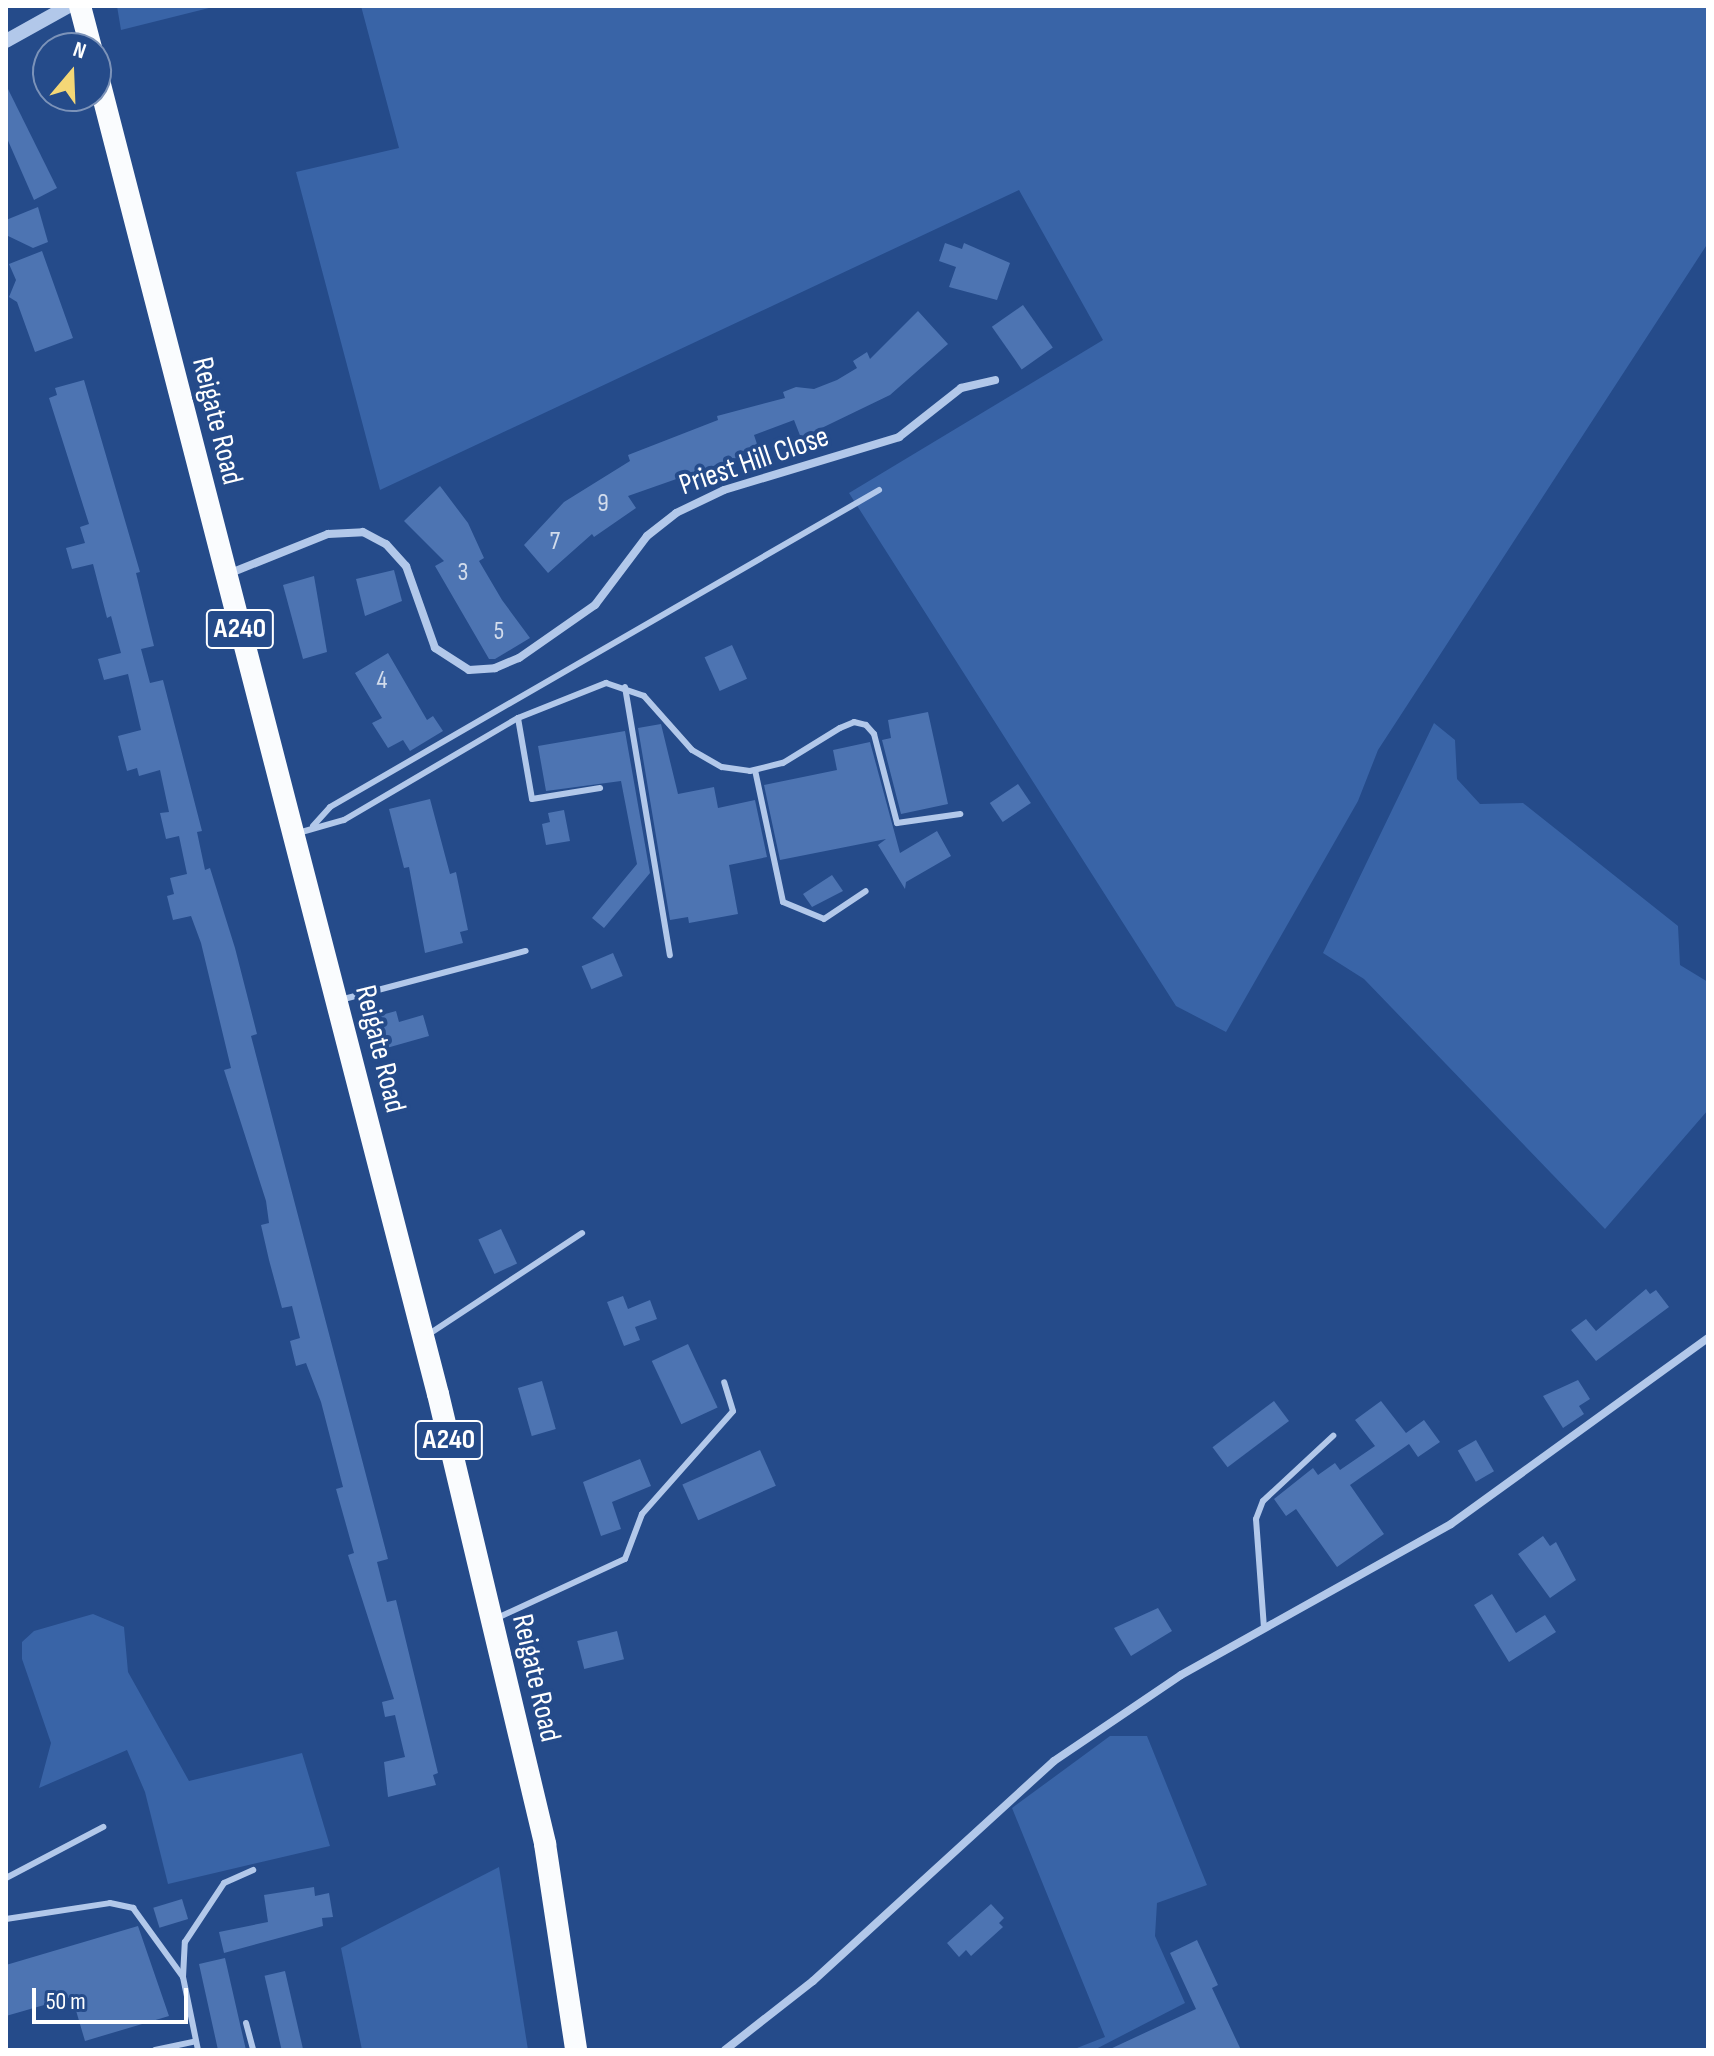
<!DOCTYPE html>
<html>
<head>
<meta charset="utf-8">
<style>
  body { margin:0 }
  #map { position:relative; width:1714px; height:2056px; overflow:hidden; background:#254b8a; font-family:"Sofia Sans Condensed",sans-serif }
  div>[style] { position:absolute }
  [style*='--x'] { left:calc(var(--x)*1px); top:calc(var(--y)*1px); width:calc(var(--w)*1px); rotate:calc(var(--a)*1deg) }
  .green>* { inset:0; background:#3964a7 }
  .building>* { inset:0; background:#4d74b2; transform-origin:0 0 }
  .service>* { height:6px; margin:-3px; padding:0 3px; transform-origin:3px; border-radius:3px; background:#b2c8ea }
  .minor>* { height:8px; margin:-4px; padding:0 4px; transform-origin:4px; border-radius:4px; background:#b2c8ea }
  .tertiary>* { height:14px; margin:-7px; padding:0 7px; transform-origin:7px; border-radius:7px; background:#b2c8ea }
  .trunk>* { height:22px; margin:-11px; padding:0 11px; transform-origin:11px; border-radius:11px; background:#fafcfe }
  span { translate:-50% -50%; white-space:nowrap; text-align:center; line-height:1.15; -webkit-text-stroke:8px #254b8a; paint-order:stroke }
  .number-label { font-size:26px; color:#d2dcec }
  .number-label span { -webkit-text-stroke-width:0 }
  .shield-label span { padding:2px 6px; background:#254b8a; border:2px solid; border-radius:6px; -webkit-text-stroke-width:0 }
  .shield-label { font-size:28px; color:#fff; font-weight:700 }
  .street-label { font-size:30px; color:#fff }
  .frame { position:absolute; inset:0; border:8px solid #fff; pointer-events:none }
  .north { position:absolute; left:32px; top:32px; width:80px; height:80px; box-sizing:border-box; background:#254b8a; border:2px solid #7c93b9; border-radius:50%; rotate:19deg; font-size:22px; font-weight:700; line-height:32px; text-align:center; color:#fff }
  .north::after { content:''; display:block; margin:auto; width:28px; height:36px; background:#f4d776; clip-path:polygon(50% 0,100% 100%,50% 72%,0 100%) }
  .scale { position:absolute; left:32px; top:1988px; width:156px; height:36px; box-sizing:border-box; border:4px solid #fff; border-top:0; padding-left:10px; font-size:24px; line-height:28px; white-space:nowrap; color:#fff; -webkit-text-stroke:6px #254b8a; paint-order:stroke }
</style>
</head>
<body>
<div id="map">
  <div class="green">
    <i style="clip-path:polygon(117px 6px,217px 6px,121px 30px)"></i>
    <i style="clip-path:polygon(361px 6px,1708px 6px,1708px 243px,1378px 750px,1358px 801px,1226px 1032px,1176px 1006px,849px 493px,1103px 340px,1019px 190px,380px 490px,296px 172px,399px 148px)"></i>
    <i style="clip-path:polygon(1434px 723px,1455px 740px,1457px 779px,1480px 804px,1523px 803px,1678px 926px,1680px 965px,1708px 982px,1708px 1110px,1605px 1229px,1364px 979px,1323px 953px)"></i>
    <i style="clip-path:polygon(93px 1614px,124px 1627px,128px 1672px,189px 1781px,302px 1753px,330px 1846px,168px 1884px,145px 1792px,127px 1750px,39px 1788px,51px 1743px,22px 1659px,22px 1642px,34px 1631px)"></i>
    <i style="clip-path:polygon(1110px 1736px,1147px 1736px,1207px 1885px,1157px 1903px,1155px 1936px,1185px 2003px,1094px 2050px,1072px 2050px,1105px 2037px,1012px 1808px)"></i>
    <i style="clip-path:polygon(499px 1867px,528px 2050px,362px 2050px,341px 1948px)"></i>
  </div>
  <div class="building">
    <i style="clip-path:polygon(6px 85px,57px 188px,34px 200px,6px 136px)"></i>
    <i style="clip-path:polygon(38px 207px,48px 242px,33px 248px,6px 235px,6px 220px)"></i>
    <i style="clip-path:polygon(945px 243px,962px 249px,964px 243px,1010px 263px,997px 300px,949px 287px,956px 267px,939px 261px)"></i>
    <i style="clip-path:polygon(42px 251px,73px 338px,35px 352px,17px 302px,9px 297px,16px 280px,9px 264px)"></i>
    <i style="left:1023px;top:305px;width:52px;height:38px;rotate:55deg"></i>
    <i style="clip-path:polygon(918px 311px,948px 344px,890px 395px,801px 438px,794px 420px,754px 435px,759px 450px,628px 496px,636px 508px,594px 537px,592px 534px,548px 573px,524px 545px,564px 502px,630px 461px,628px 455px,718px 420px,717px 416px,785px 398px,783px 392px,796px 387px,814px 389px,837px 380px,857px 368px,853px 361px,867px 352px,870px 359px)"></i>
    <i style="clip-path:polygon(84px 380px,140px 572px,136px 573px,154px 646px,141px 649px,150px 683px,163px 680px,202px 831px,197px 832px,205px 870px,210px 868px,235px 948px,257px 1034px,251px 1036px,388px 1559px,377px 1562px,387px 1602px,396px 1600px,438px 1773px,433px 1775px,436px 1785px,388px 1797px,384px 1762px,405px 1757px,395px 1715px,385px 1717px,382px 1702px,394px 1699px,348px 1555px,354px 1553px,336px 1489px,343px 1487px,321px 1402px,306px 1363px,296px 1366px,290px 1341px,300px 1338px,292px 1306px,282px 1308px,269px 1260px,261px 1225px,269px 1223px,266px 1201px,224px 1070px,231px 1068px,201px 943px,191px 916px,173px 920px,167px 896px,174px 894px,170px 878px,187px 874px,179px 836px,166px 839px,160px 813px,169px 812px,160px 770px,139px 776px,137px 768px,127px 771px,118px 736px,141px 730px,128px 674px,104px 680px,98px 659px,121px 653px,111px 616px,107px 618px,93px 564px,72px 569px,66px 548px,85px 543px,80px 527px,89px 524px,49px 398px,57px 395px,55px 388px)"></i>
    <i style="clip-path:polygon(440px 486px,468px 523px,484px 558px,479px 561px,502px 600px,530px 638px,495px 659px,489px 659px,435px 566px,444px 561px,404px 521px)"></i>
    <i style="clip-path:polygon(394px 570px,402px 601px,365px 616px,356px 579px)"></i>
    <i style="clip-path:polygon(314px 576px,327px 652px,303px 659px,283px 585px)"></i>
    <i style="left:732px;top:645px;width:37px;height:30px;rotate:66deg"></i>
    <i style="clip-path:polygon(388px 653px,427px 720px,433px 716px,443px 731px,410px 751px,403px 740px,388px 748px,372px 723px,382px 718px,355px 673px)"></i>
    <i style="clip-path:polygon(928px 712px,948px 804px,901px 814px,882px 740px,891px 738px,888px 720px)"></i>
    <i style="clip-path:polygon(661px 724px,678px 794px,714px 787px,718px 808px,755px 800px,767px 857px,729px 865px,738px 914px,689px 923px,688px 917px,670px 920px,638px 728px)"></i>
    <i style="clip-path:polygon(625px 731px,650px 873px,604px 928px,592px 918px,637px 864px,621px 781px,546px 791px,538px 746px)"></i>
    <i style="clip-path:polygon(870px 742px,900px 853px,937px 831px,951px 856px,906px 882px,905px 889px,878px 845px,886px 839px,780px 860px,764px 785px,837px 770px,833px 750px)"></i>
    <i style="left:1018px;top:784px;width:23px;height:34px;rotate:56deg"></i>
    <i style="clip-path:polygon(430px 799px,450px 874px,456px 872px,468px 930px,460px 932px,463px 943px,425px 953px,409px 867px,404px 868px,389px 809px)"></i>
    <i style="clip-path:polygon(564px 810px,570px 841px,546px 845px,542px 824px,550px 822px,548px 813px)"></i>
    <i style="clip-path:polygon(832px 875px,843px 891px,812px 907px,803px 894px)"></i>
    <i style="left:613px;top:953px;width:25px;height:34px;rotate:67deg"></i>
    <i style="clip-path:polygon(396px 1011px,399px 1022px,423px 1015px,429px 1036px,376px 1051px,367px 1019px)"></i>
    <i style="left:501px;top:1229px;width:38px;height:25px;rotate:65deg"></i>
    <i style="clip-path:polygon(1646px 1289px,1650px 1294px,1656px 1290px,1669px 1307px,1596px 1361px,1571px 1330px,1586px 1319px,1596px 1331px)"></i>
    <i style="clip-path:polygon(623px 1296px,628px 1309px,650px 1300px,657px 1319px,635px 1327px,640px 1340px,624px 1346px,607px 1302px)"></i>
    <i style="left:688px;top:1344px;width:70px;height:40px;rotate:65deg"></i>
    <i style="clip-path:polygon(1578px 1380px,1590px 1399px,1579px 1406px,1584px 1414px,1563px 1428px,1543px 1396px)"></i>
    <i style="left:542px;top:1381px;width:50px;height:25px;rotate:74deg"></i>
    <i style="left:1274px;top:1401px;width:25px;height:77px;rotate:53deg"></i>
    <i style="clip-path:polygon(1381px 1401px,1406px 1433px,1424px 1420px,1440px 1442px,1418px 1457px,1409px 1444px,1350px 1485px,1384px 1534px,1337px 1567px,1296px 1509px,1286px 1516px,1274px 1499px,1313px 1468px,1318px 1475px,1335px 1463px,1340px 1470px,1375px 1446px,1355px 1420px)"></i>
    <i style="left:1476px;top:1440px;width:36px;height:21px;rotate:60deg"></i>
    <i style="left:760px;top:1450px;width:39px;height:85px;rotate:66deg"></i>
    <i style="clip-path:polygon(640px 1459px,651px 1486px,612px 1502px,621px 1529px,601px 1536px,583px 1482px)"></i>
    <i style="clip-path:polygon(1543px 1536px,1550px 1546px,1556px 1542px,1576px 1580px,1550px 1598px,1518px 1554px)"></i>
    <i style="clip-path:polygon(1492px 1594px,1516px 1633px,1545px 1615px,1556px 1632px,1509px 1662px,1474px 1605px)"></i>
    <i style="clip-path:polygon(1158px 1608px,1172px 1631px,1131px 1656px,1114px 1628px)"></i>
    <i style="left:617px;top:1631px;width:29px;height:41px;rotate:76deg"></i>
    <i style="clip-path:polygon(314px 1887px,315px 1896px,329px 1893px,333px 1917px,322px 1918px,323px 1926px,224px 1953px,219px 1932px,268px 1922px,264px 1895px)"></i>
    <i style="left:182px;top:1899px;width:21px;height:30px;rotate:73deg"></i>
    <i style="clip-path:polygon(991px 1904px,1004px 1918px,999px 1923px,1003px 1927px,971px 1956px,966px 1950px,959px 1957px,947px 1943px)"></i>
    <i style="clip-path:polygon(138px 1926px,169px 2016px,85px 2041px,72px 1997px,6px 2016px,6px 1965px)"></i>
    <i style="clip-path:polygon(1197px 1940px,1218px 1985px,1212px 1988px,1241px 2050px,1108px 2050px,1196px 2009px,1170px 1953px)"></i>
    <i style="clip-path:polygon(225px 1958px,240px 2024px,246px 2050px,218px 2050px,199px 1964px)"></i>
    <i style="left:285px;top:1971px;width:81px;height:21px;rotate:77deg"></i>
  </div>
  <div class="service">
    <i style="--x:625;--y:687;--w:272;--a:80.5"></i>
    <i style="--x:518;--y:718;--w:82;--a:80.2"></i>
    <i style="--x:532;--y:799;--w:69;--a:-9.2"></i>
    <i style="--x:755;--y:770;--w:135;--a:78"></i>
    <i style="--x:783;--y:902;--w:44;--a:22.5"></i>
    <i style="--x:824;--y:919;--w:50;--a:-33.7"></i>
    <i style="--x:313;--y:826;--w:25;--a:-48"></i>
    <i style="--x:330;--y:807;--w:634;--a:-30"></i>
    <i style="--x:298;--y:833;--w:48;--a:-15.8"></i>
    <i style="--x:344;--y:820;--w:202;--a:-30.4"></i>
    <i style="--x:518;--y:718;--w:95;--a:-21.7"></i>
    <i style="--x:606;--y:683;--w:40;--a:18.9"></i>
    <i style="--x:644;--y:696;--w:72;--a:48.4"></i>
    <i style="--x:692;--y:750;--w:34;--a:30"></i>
    <i style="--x:722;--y:767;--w:28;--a:8"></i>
    <i style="--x:750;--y:771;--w:34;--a:-14"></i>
    <i style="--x:783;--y:763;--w:67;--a:-31.6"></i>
    <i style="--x:840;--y:728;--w:15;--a:-23"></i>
    <i style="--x:854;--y:722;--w:12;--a:14"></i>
    <i style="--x:866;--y:725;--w:12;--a:48"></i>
    <i style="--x:874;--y:734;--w:92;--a:75.5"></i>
    <i style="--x:897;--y:823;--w:64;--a:-8.1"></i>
    <i style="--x:340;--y:1000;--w:192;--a:-14.8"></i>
    <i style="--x:426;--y:1336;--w:187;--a:-33.4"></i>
    <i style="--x:495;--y:1619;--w:143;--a:-24.8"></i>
    <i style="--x:625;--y:1559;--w:48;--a:-69.3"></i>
    <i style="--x:642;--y:1514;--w:137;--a:-48.5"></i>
    <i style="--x:733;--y:1411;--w:30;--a:-107"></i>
    <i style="--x:1264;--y:1628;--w:109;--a:-94.2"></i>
    <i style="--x:1256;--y:1519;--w:19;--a:-69"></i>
    <i style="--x:1263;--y:1501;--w:96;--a:-42.9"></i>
    <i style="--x:6;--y:1878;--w:110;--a:-27.7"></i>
    <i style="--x:6;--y:1919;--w:105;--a:-8.7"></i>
    <i style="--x:110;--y:1903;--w:24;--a:12"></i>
    <i style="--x:133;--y:1908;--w:85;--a:54.1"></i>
    <i style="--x:246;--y:2023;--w:28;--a:75"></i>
    <i style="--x:155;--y:2050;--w:40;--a:-12"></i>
    <i style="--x:198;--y:2050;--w:75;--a:-101.6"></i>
    <i style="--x:183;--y:1977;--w:35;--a:-87"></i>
    <i style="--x:185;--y:1942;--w:71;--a:-56.5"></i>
    <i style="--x:224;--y:1883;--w:32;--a:-24"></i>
  </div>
  <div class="minor">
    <i style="--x:228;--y:574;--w:108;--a:-21.8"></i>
    <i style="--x:328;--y:534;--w:35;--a:-3"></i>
    <i style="--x:363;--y:532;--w:26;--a:28"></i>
    <i style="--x:386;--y:544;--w:30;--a:48"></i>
    <i style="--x:406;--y:566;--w:87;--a:70.5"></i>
    <i style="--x:435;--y:648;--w:40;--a:32.9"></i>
    <i style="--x:469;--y:670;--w:26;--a:-4"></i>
    <i style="--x:495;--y:668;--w:26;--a:-23"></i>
    <i style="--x:519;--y:658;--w:93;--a:-34.9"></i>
    <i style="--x:595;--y:605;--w:86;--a:-53"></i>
    <i style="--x:647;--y:536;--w:37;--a:-38"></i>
    <i style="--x:676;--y:513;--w:53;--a:-25.6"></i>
    <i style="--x:724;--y:490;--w:183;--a:-16.8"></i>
    <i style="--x:899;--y:437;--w:79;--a:-38.3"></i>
    <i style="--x:961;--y:388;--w:35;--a:-13"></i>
    <i style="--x:725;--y:2050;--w:112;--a:-38.1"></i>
    <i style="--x:813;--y:1981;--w:326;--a:-42.4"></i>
    <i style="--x:1054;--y:1761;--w:153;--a:-34.1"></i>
    <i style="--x:1181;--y:1675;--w:309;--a:-29.2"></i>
    <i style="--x:1451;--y:1524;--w:317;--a:-35.9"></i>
  </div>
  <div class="tertiary">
    <i style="--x:6;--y:41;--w:72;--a:-29.1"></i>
  </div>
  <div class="trunk">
    <i style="--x:80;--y:6;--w:43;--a:75.3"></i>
    <i style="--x:96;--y:69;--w:1368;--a:75.53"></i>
    <i style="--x:438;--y:1394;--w:463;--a:76.6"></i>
    <i style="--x:545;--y:1844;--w:208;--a:81.4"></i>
  </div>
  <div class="number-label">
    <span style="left:603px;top:504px">9</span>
    <span style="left:555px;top:542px">7</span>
    <span style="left:463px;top:573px">3</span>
    <span style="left:499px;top:632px">5</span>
    <span style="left:382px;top:681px">4</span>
  </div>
  <div class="shield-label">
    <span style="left:240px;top:629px">A240</span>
    <span style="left:449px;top:1440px">A240</span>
  </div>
  <div class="street-label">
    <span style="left:217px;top:421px;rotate:76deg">Reigate Road</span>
    <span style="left:754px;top:461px;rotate:-19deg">Priest Hill Close</span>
    <span style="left:380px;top:1049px;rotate:76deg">Reigate Road</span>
    <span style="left:536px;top:1678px;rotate:77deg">Reigate Road</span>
  </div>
  <div class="frame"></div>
  <div class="north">N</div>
  <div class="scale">50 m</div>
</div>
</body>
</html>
